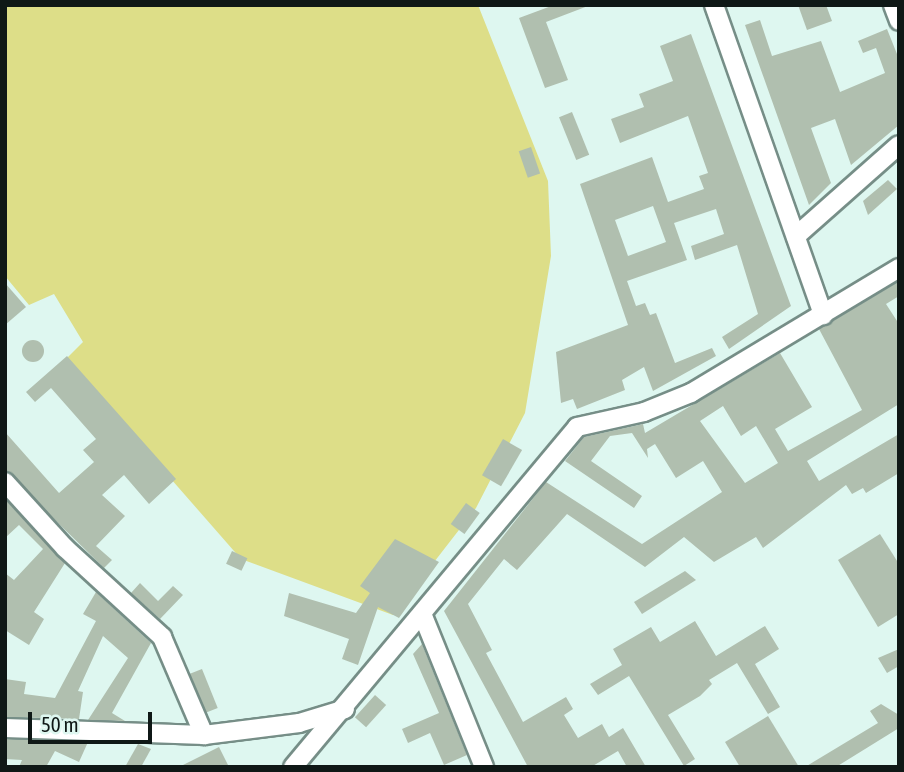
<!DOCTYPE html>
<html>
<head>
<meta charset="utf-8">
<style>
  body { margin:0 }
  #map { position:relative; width:904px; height:772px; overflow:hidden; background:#def7f0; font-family:"Asap Condensed",sans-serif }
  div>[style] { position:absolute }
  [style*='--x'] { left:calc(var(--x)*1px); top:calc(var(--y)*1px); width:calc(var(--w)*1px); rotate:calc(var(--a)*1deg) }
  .green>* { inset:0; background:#ddde88 }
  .building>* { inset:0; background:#b0bfaf; transform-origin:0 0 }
  .round { border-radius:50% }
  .roads { filter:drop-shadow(2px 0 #768e87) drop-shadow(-2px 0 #768e87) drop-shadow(0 2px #768e87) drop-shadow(0 -2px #768e87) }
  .minor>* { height:18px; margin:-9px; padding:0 9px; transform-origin:9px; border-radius:9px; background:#fff }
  span { translate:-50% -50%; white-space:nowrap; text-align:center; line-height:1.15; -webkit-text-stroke:5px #def7f0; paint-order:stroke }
  .frame { position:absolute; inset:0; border:7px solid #0f1816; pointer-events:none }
  .scale { position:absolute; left:28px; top:712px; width:124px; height:32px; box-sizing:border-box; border:4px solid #0f1816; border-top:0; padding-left:9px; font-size:21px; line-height:24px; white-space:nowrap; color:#0f1816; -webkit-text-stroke:5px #def7f0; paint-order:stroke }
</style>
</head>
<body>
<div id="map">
  <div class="green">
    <i style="clip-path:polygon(5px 5px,478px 5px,548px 181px,551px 256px,525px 413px,476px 508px,393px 615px,241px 559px,66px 359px,83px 342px,54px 294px,29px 305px,5px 276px)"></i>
  </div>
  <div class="building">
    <i style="clip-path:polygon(554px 5px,588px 6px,546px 22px,568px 80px,545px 88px,519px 18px)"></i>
    <i style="clip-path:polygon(798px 5px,826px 5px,832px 21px,807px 30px)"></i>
    <i style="clip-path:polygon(760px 20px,772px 56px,821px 41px,840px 92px,885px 73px,876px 48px,863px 53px,858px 41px,887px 29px,899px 59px,899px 125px,851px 165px,835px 119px,811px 128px,831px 183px,809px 205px,745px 25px)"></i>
    <i style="clip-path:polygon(evenodd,691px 34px,791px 306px,729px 349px,722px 337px,758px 314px,737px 245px,695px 260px,691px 246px,724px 234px,716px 209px,674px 223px,687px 260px,627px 281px,636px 306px,645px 303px,650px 315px,656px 313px,675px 363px,712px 348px,716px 356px,653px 391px,644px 367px,622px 380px,625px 390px,577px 409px,573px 399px,561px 403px,556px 352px,628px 325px,580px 184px,652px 157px,668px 202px,704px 189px,699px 176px,708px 173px,688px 116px,620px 143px,611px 119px,644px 107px,639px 94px,673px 81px,660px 46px,691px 34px,653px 206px,666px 242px,628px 256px,615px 220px,653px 206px)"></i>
    <i style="left:572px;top:112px;width:46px;height:14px;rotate:68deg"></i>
    <i style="left:531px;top:147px;width:28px;height:13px;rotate:71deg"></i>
    <i style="clip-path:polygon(888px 180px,897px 189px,868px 215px,863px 201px)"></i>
    <i style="clip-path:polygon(evenodd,899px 281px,899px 296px,886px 304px,899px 324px,899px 404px,807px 461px,819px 481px,899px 434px,899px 473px,866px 493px,863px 488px,852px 494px,846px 485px,763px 548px,756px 537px,714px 562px,684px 537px,645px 567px,567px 514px,517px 570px,504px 559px,468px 604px,492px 650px,486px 653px,523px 722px,566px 697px,573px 709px,564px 715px,578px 738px,602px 724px,609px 737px,623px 728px,646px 767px,627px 767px,618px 751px,591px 767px,528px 767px,444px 611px,546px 482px,642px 544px,722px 492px,703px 461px,676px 478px,655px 444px,647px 449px,648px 458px,632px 433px,610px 436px,591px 461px,642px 496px,634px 508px,565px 461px,584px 437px,643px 424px,645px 433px,780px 353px,812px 407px,775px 429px,788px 451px,862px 410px,819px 329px,899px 281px,723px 406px,741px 436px,756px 426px,778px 463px,745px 483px,700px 421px,723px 406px)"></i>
    <i style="clip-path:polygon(5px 283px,26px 307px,5px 325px)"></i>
    <i class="round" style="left:22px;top:340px;width:22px;height:22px"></i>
    <i style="clip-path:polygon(67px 356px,176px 479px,149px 504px,124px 475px,102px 495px,125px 516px,96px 546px,112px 560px,104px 568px,5px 471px,5px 432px,59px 493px,94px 462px,83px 450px,96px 439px,51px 388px,35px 402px,26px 392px)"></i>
    <i style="left:503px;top:439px;width:22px;height:42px;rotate:30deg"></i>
    <i style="clip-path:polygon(5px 499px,65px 563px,34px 612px,44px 619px,29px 645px,5px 630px,5px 573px,14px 580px,43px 549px,19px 525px,5px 538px)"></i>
    <i style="left:466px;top:503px;width:17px;height:26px;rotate:36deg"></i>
    <i style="clip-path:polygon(880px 534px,899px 564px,899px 614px,878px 627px,838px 560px)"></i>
    <i style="clip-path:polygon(395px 539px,439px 562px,399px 618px,378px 607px,358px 665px,342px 659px,349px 639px,284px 616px,289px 593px,356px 613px,370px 593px,360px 586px)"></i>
    <i style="left:232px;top:551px;width:17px;height:14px;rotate:25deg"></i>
    <i style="clip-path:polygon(685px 571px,696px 580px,642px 614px,634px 602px)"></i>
    <i style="clip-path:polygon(140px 583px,158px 601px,173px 586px,183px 595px,160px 619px,131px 593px)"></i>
    <i style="clip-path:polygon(96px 592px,151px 643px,112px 713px,125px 721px,88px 720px,128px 658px,103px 636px,78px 691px,83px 692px,79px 719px,5px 717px,5px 679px,26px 682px,24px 694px,55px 698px,96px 621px,83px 614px)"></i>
    <i style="clip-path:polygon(695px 621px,716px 656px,765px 626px,779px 649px,755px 664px,780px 707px,768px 714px,737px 663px,709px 680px,712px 684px,700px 696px,668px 715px,695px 759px,684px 766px,629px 676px,598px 695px,590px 684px,622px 665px,613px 649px,651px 627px,660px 642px)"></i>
    <i style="clip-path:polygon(422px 644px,467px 755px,444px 765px,430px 733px,408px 743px,402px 729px,439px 713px,413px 654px)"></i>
    <i style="clip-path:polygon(899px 649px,899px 666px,887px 673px,878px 658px)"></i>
    <i style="left:202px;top:669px;width:42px;height:13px;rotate:68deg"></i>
    <i style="left:375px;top:695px;width:15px;height:30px;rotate:42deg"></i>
    <i style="clip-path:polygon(881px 704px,899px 715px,899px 728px,836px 767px,805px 767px,878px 723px,870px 711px)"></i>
    <i style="clip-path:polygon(768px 716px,799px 767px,740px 767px,725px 742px)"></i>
    <i style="clip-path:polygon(5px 739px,88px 742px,79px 762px,55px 751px,46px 767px,19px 767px,22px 760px,5px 759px)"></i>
    <i style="clip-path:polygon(138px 744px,151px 749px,141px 767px,125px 767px)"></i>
    <i style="clip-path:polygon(219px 747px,229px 767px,179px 767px)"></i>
  </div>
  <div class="roads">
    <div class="minor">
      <i style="--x:714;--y:5;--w:329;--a:70.6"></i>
      <i style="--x:893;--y:5;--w:17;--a:69"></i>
      <i style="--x:796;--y:236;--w:137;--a:-41.5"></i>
      <i style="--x:5;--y:482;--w:89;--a:47.7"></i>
      <i style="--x:65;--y:548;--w:132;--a:42.5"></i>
      <i style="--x:162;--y:637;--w:107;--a:66.8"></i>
      <i style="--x:423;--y:616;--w:163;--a:68"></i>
      <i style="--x:5;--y:728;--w:199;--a:2"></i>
      <i style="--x:204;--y:735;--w:96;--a:-7.2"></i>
      <i style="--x:299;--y:723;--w:48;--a:-16.9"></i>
      <i style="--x:293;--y:767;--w:443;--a:-50.1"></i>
      <i style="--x:577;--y:427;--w:69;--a:-12.6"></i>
      <i style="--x:644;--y:412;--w:51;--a:-22"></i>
      <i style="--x:691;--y:393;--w:243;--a:-31"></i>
    </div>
  </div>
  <div class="frame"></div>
  <div class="scale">50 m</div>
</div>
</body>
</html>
